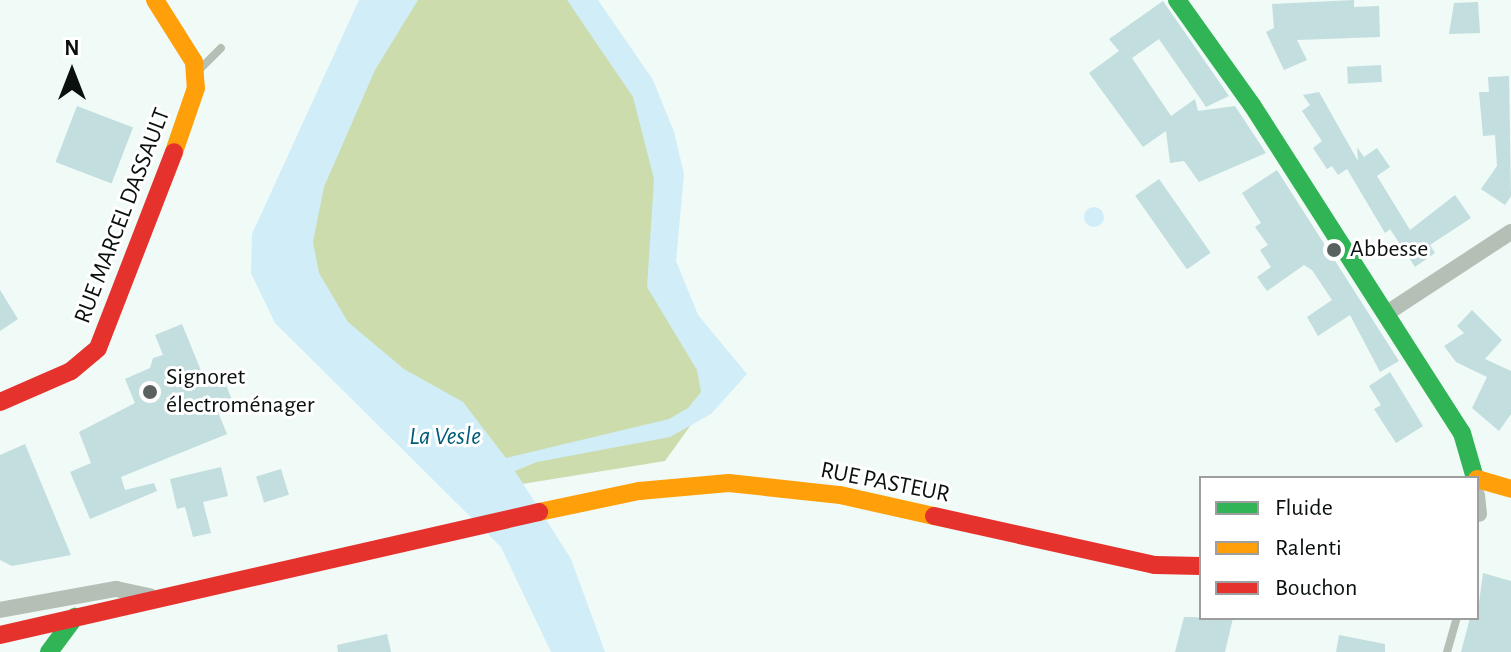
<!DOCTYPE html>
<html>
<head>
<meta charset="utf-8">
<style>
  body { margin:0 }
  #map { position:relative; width:1511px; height:652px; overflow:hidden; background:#f0faf7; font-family:"Alegreya Sans",sans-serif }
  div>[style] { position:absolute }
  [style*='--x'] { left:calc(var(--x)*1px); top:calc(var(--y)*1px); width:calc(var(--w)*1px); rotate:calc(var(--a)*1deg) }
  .forest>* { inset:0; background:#ccdcad }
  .water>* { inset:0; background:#d0edf8 }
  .round { border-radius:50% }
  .building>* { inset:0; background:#c2dede; transform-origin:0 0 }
  .lane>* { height:8px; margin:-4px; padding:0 4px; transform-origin:4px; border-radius:4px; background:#b4bfb6 }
  .street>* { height:16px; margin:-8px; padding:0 8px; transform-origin:8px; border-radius:8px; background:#b4bfb6 }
  .fast>* { height:18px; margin:-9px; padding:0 9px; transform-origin:9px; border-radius:9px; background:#30b455 }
  .slow>* { height:18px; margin:-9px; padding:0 9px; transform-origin:9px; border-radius:9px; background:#ff9f0a }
  .jam>* { height:18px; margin:-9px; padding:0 9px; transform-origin:9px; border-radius:9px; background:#e5322d }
  .dots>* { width:22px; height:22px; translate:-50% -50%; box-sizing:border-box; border:4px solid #fff; border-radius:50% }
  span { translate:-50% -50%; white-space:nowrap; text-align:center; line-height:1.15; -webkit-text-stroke:6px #fff; paint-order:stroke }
  .street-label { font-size:24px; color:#09100e }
  .poi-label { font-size:24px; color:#09100e }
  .left { translate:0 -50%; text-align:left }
  .water-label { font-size:26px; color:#015c78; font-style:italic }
  .legend { position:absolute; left:1199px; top:476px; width:280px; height:144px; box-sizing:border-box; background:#fff; border:2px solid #9d9f9f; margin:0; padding:10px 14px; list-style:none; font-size:24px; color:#09100e }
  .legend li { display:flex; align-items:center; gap:16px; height:40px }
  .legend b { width:40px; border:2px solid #9d9f9f }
  .north { position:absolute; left:32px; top:32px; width:80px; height:80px; -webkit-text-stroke:6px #fff; paint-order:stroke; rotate:0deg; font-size:22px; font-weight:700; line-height:32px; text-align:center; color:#09100e }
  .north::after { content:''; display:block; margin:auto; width:28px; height:36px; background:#09100e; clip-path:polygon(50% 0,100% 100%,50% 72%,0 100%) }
</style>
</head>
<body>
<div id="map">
  <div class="forest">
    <i style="clip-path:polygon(385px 0,579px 0,641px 85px,672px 217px,667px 284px,718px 387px,665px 461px,473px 492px,262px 254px)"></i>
  </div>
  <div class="water">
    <i style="clip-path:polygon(359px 0,418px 0,375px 70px,324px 187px,313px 242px,319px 273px,348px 322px,404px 369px,463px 402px,506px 458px,669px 419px,688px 408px,701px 392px,697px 370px,647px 287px,654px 179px,633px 97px,567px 0,598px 0,653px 80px,674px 132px,684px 174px,676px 261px,698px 315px,747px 374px,711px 414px,670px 437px,537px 462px,515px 471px,571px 559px,605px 652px,551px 652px,501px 547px,275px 323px,251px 273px,252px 234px)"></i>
    <i class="round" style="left:1084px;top:207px;width:20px;height:20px"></i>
  </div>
  <div class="building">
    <i style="clip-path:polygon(1354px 0,1354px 7px,1379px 6px,1380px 37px,1297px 40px,1307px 60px,1284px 70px,1266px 32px,1274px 28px,1272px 4px)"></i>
    <i style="clip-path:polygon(1163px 1px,1229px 96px,1206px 107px,1159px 39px,1132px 58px,1171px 116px,1195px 99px,1198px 111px,1235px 106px,1266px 153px,1199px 182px,1184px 161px,1170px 163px,1166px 131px,1143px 147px,1089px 73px,1119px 51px,1109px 39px)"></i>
    <i style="clip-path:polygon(1478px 2px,1480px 33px,1449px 34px,1454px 3px)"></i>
    <i style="left:1381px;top:65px;width:17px;height:34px;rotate:87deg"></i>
    <i style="clip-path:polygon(1509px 76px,1511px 196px,1505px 205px,1481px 189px,1497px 166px,1495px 135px,1483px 136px,1479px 92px,1489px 92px,1488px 77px)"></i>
    <i style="clip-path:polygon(1319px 92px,1358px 161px,1357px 147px,1364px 157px,1377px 148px,1390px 167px,1377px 176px,1410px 230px,1455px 195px,1471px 218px,1430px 245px,1435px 253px,1415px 267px,1390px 229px,1385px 233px,1347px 169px,1338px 175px,1332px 166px,1327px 169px,1313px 148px,1322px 141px,1302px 111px,1310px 105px,1303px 95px)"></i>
    <i style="left:77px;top:106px;width:60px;height:60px;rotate:21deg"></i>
    <i style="clip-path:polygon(1277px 170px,1399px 361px,1380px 372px,1350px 315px,1318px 336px,1307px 317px,1332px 300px,1312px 270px,1304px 265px,1267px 291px,1257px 277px,1271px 267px,1260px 250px,1268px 245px,1255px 227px,1261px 223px,1242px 193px)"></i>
    <i style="left:1159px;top:179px;width:90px;height:29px;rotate:55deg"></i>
    <i style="clip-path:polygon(0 290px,18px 319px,0 331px)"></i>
    <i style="clip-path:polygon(1472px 310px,1502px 340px,1485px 359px,1511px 371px,1511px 414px,1499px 431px,1472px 408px,1487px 377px,1456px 362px,1444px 346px,1464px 333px,1457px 326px)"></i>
    <i style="clip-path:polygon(182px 324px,204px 378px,221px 372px,232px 400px,216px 407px,227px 434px,121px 477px,125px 490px,154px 483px,157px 491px,90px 519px,70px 472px,91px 463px,79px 432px,135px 403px,125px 379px,150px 368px,153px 358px,163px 355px,155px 335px)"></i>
    <i style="clip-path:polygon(1390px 372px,1423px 426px,1396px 443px,1374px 409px,1381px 405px,1369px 386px)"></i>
    <i style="clip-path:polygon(25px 444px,71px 555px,12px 566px,0 560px,0 455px)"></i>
    <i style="clip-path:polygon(221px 467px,228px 496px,203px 502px,211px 533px,193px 537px,185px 507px,177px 509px,170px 479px)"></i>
    <i style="left:281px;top:469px;width:27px;height:26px;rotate:73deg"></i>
    <i style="clip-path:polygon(1483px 573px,1511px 581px,1511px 652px,1461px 652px,1470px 618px,1477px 618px)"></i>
    <i style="clip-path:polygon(1184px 617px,1233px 618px,1225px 652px,1175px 652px)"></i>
    <i style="clip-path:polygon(387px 634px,391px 652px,338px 652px,337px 645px)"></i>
    <i style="clip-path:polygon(1339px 635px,1385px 644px,1385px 652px,1336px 652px)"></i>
  </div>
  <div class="lane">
    <i style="--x:199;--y:70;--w:31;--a:-45"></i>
    <i style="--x:1447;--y:652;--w:35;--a:-74"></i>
  </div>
  <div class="street">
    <i style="--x:1387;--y:313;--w:148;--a:-33.2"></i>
    <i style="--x:1477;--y:495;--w:19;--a:84"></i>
    <i style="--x:0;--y:610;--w:118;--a:-10.3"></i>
    <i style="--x:116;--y:589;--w:35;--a:12"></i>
  </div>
  <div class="fast">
    <i style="--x:1177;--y:0;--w:129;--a:54.5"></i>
    <i style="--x:1252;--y:105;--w:389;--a:57.4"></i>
    <i style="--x:1462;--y:433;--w:47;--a:73.9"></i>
    <i style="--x:49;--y:652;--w:44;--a:-53.4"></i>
  </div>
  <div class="slow">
    <i style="--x:155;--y:0;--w:73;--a:57.8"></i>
    <i style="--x:194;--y:62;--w:26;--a:86"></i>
    <i style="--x:196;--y:88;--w:68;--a:109"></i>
    <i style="--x:1477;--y:479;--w:35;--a:16"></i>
    <i style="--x:539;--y:512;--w:102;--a:-11.9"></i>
    <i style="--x:639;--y:491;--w:90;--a:-5.1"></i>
    <i style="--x:729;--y:483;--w:112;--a:6.2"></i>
    <i style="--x:840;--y:495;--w:96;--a:12.6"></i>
  </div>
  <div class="jam">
    <i style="--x:0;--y:402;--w:77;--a:-23.6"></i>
    <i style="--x:71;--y:371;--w:35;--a:-40"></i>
    <i style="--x:98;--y:348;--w:210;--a:-68.8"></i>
    <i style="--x:934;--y:516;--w:226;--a:12.5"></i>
    <i style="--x:1155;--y:565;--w:46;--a:1.2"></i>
    <i style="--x:0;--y:635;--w:553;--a:-12.85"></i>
  </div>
  <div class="dots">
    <i style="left:1334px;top:250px;background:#5a6260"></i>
    <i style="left:150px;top:392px;background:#5a6260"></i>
  </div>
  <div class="street-label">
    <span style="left:123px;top:216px;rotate:-69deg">RUE MARCEL DASSAULT</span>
    <span style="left:885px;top:483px;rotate:11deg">RUE PASTEUR</span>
  </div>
  <div class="poi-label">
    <span class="left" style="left:1350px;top:250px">Abbesse</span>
    <span class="left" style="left:166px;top:392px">Signoret<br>électroménager</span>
  </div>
  <div class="water-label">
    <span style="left:445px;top:437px">La Vesle</span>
  </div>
  <ul class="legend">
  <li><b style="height:10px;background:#30b455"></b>Fluide</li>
  <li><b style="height:10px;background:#ff9f0a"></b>Ralenti</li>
  <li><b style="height:10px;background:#e5322d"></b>Bouchon</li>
  </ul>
  <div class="north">N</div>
</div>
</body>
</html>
